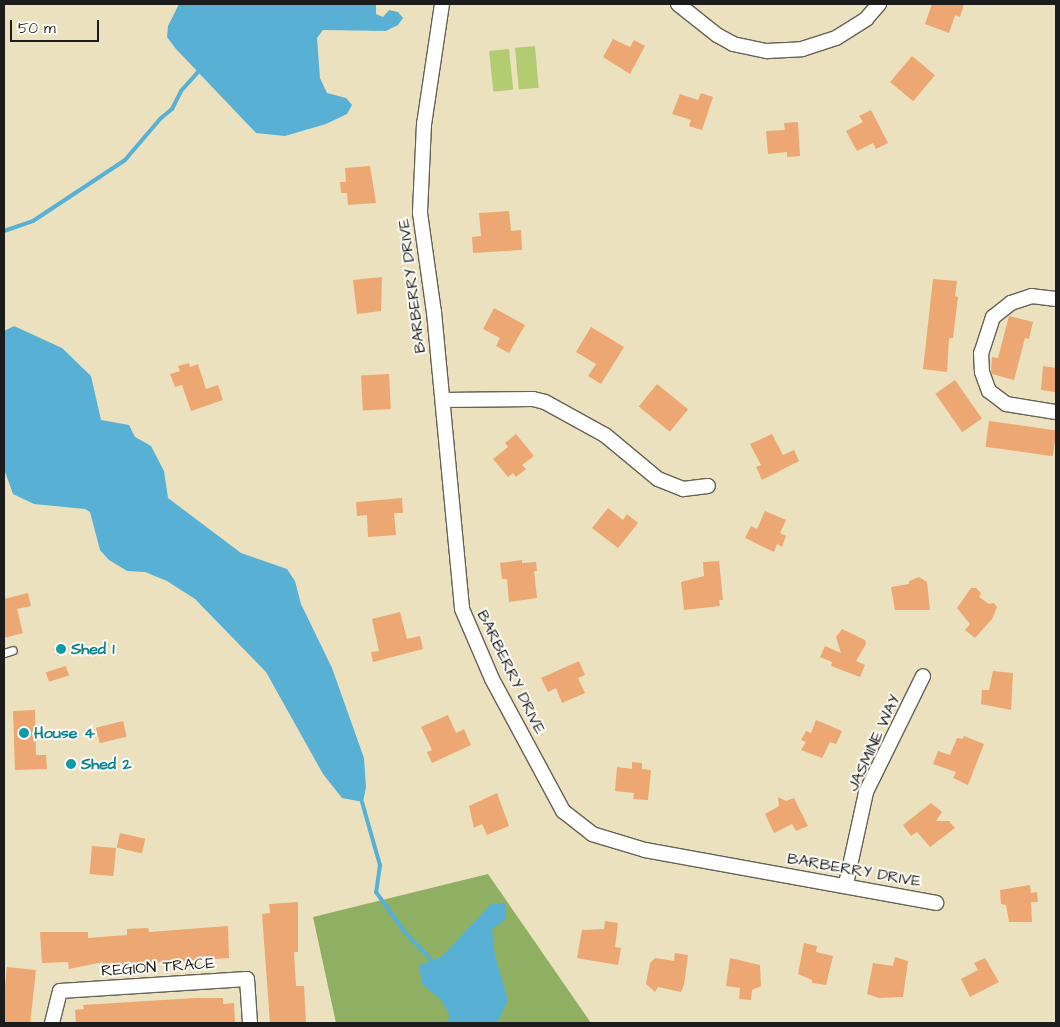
<!DOCTYPE html>
<html>
<head>
<meta charset="utf-8">
<style>
  body { margin:0 }
  #map { position:relative; width:1060px; height:1027px; overflow:hidden; background:#ece1be; font-family:"Architects Daughter",sans-serif }
  div>[style] { position:absolute }
  [style*='--x'] { left:calc(var(--x)*1px); top:calc(var(--y)*1px); width:calc(var(--w)*1px); rotate:calc(var(--a)*1deg) }
  .green>* { inset:0; background:#b4cc71; transform-origin:0 0 }
  .forest>* { inset:0; background:#8fb063 }
  .water>* { inset:0; background:#58b1d5 }
  .stream>* { height:4px; margin:-2px; padding:0 2px; transform-origin:2px; border-radius:2px; background:#58b1d5 }
  .building>* { inset:0; background:#eca772; transform-origin:0 0 }
  .roads { filter:drop-shadow(1px 0 #656155) drop-shadow(-1px 0 #656155) drop-shadow(0 1px #656155) drop-shadow(0 -1px #656155) }
  .lane>* { height:7px; margin:-3.5px; padding:0 3.5px; transform-origin:3.5px; border-radius:3.5px; background:#fff }
  .street>* { height:14px; margin:-7px; padding:0 7px; transform-origin:7px; border-radius:7px; background:#fff }
  .dots>* { width:14px; height:14px; translate:-50% -50%; box-sizing:border-box; border:2px solid #fdfcf7; border-radius:50% }
  span { translate:-50% -50%; white-space:nowrap; text-align:center; line-height:1.15; -webkit-text-stroke:4px #fdfcf7; paint-order:stroke }
  .street-label { font-size:16px; color:#1c1c1c }
  .culture-label { font-size:16px; color:#0d838f; font-weight:700 }
  .left { translate:0 -50%; text-align:left }
  .frame { position:absolute; inset:0; border:5px solid #1c1c1c; pointer-events:none }
  .scale { position:absolute; left:10px; top:20px; width:89px; height:22px; box-sizing:border-box; border:2px solid #1c1c1c; border-top:0; padding-left:6px; font-size:15px; line-height:18px; white-space:nowrap; color:#1c1c1c; -webkit-text-stroke:4px #fdfcf7; paint-order:stroke }
</style>
</head>
<body>
<div id="map">
  <div class="green">
    <i style="left:535px;top:46px;width:42px;height:20px;rotate:85deg"></i>
    <i style="left:509px;top:49px;width:41px;height:20px;rotate:84deg"></i>
  </div>
  <div class="forest">
    <i style="clip-path:polygon(488px 874px,591px 1023px,336px 1023px,313px 917px)"></i>
  </div>
  <div class="water">
    <i style="clip-path:polygon(179px 4px,376px 4px,376px 14px,383px 17px,389px 10px,398px 12px,403px 18px,398px 25px,386px 31px,323px 30px,317px 38px,320px 78px,327px 93px,346px 98px,352px 105px,347px 114px,326px 124px,285px 136px,256px 133px,176px 49px,167px 37px,168px 26px)"></i>
    <i style="clip-path:polygon(14px 326px,62px 348px,91px 376px,101px 420px,129px 425px,135px 437px,151px 446px,164px 471px,168px 498px,241px 553px,287px 569px,295px 581px,301px 604px,332px 668px,364px 758px,366px 787px,363px 802px,342px 798px,323px 774px,266px 672px,195px 599px,167px 581px,145px 572px,127px 571px,109px 560px,100px 550px,90px 512px,85px 509px,34px 504px,13px 494px,4px 469px,4px 331px)"></i>
    <i style="clip-path:polygon(492px 903px,506px 904px,506px 919px,492px 929px,495px 956px,508px 1000px,497px 1023px,446px 1023px,450px 1016px,441px 1000px,422px 984px,419px 965px,441px 957px)"></i>
  </div>
  <div class="stream">
    <i style="--x:4;--y:231;--w:31;--a:-19"></i>
    <i style="--x:33;--y:221;--w:110;--a:-33.5"></i>
    <i style="--x:125;--y:160;--w:54;--a:-49.5"></i>
    <i style="--x:160;--y:119;--w:16;--a:-40"></i>
    <i style="--x:172;--y:109;--w:20;--a:-63"></i>
    <i style="--x:181;--y:91;--w:28;--a:-48"></i>
    <i style="--x:362;--y:802;--w:66;--a:74.1"></i>
    <i style="--x:380;--y:865;--w:27;--a:98"></i>
    <i style="--x:376;--y:892;--w:48;--a:54.3"></i>
    <i style="--x:404;--y:931;--w:40;--a:47"></i>
  </div>
  <div class="building">
    <i style="clip-path:polygon(932px 4px,964px 4px,960px 17px,955px 15px,949px 33px,925px 24px)"></i>
    <i style="clip-path:polygon(613px 39px,630px 47px,634px 40px,645px 46px,630px 74px,603px 57px)"></i>
    <i style="left:912px;top:56px;width:30px;height:34px;rotate:40deg"></i>
    <i style="clip-path:polygon(701px 93px,713px 97px,702px 130px,689px 126px,691px 120px,672px 114px,680px 94px,698px 100px)"></i>
    <i style="clip-path:polygon(871px 110px,888px 143px,876px 149px,873px 143px,857px 151px,846px 131px,863px 122px,859px 116px)"></i>
    <i style="clip-path:polygon(798px 122px,800px 156px,787px 157px,787px 152px,768px 154px,766px 131px,785px 130px,784px 123px)"></i>
    <i style="clip-path:polygon(370px 166px,376px 203px,348px 205px,347px 193px,341px 193px,340px 182px,346px 182px,345px 168px)"></i>
    <i style="clip-path:polygon(509px 211px,511px 231px,521px 230px,522px 250px,473px 253px,472px 237px,481px 236px,479px 213px)"></i>
    <i style="clip-path:polygon(382px 277px,381px 311px,357px 314px,353px 280px)"></i>
    <i style="clip-path:polygon(933px 279px,957px 281px,955px 296px,958px 297px,953px 338px,949px 338px,947px 372px,923px 369px)"></i>
    <i style="clip-path:polygon(494px 308px,525px 325px,509px 353px,496px 346px,500px 338px,483px 329px)"></i>
    <i style="clip-path:polygon(1009px 316px,1033px 322px,1029px 339px,1025px 338px,1014px 380px,992px 374px,991px 370px,992px 357px,998px 358px)"></i>
    <i style="clip-path:polygon(591px 327px,624px 347px,601px 384px,588px 376px,596px 364px,576px 352px)"></i>
    <i style="clip-path:polygon(189px 363px,190px 367px,198px 364px,206px 389px,218px 385px,223px 400px,191px 411px,182px 385px,175px 387px,170px 374px,180px 371px,178px 366px)"></i>
    <i style="clip-path:polygon(1043px 366px,1056px 368px,1056px 392px,1041px 390px)"></i>
    <i style="left:389px;top:374px;width:35px;height:28px;rotate:87deg"></i>
    <i style="left:955px;top:380px;width:47px;height:24px;rotate:55deg"></i>
    <i style="left:657px;top:384px;width:40px;height:29px;rotate:39deg"></i>
    <i style="left:989px;top:421px;width:68px;height:26px;rotate:8deg"></i>
    <i style="clip-path:polygon(516px 434px,534px 456px,522px 465px,526px 469px,516px 477px,513px 473px,508px 477px,493px 459px,508px 447px,505px 443px)"></i>
    <i style="clip-path:polygon(772px 434px,783px 455px,794px 450px,799px 461px,762px 480px,756px 467px,761px 465px,750px 444px)"></i>
    <i style="clip-path:polygon(402px 498px,403px 513px,394px 513px,396px 535px,368px 537px,367px 515px,357px 516px,356px 502px)"></i>
    <i style="clip-path:polygon(608px 508px,623px 520px,627px 514px,638px 523px,618px 548px,592px 528px)"></i>
    <i style="clip-path:polygon(765px 511px,786px 520px,780px 533px,786px 536px,782px 547px,777px 544px,774px 552px,745px 538px,751px 526px,757px 529px)"></i>
    <i style="clip-path:polygon(522px 560px,522px 563px,536px 562px,537px 571px,534px 571px,537px 598px,509px 602px,507px 579px,502px 579px,500px 563px)"></i>
    <i style="clip-path:polygon(719px 561px,723px 600px,719px 600px,720px 606px,684px 610px,681px 582px,704px 576px,703px 562px)"></i>
    <i style="clip-path:polygon(919px 577px,927px 582px,930px 610px,895px 610px,891px 587px,909px 584px,909px 581px)"></i>
    <i style="clip-path:polygon(971px 588px,976px 588px,981px 593px,979px 597px,989px 604px,994px 603px,997px 607px,992px 619px,975px 638px,965px 630px,970px 624px,957px 608px)"></i>
    <i style="clip-path:polygon(28px 593px,31px 606px,17px 609px,23px 633px,4px 638px,4px 599px)"></i>
    <i style="clip-path:polygon(400px 612px,407px 639px,420px 636px,423px 649px,373px 662px,371px 652px,379px 651px,372px 619px)"></i>
    <i style="clip-path:polygon(842px 629px,865px 640px,866px 644px,856px 661px,865px 665px,860px 677px,831px 666px,832px 662px,820px 657px,825px 646px,841px 653px,836px 637px)"></i>
    <i style="left:64px;top:642px;width:9px;height:13px;rotate:58deg"></i>
    <i style="clip-path:polygon(579px 661px,585px 675px,578px 678px,585px 693px,562px 703px,556px 688px,548px 692px,541px 678px)"></i>
    <i style="left:66px;top:666px;width:10px;height:21px;rotate:73deg"></i>
    <i style="clip-path:polygon(993px 671px,1013px 673px,1011px 710px,981px 704px,982px 690px,989px 690px)"></i>
    <i style="clip-path:polygon(35px 710px,36px 755px,46px 755px,47px 769px,15px 770px,13px 711px)"></i>
    <i style="clip-path:polygon(448px 715px,456px 733px,464px 729px,471px 745px,432px 763px,427px 752px,432px 750px,421px 727px)"></i>
    <i style="clip-path:polygon(816px 720px,842px 731px,836px 744px,830px 742px,822px 758px,801px 750px,806px 742px,801px 740px,806px 731px,811px 733px)"></i>
    <i style="left:123px;top:721px;width:16px;height:28px;rotate:76deg"></i>
    <i style="clip-path:polygon(964px 736px,984px 744px,968px 785px,953px 778px,956px 772px,933px 764px,938px 751px,950px 755px,957px 738px,963px 739px)"></i>
    <i style="clip-path:polygon(632px 762px,642px 763px,642px 769px,651px 770px,648px 800px,633px 799px,634px 793px,615px 791px,617px 767px,632px 769px)"></i>
    <i style="clip-path:polygon(497px 793px,509px 826px,487px 835px,482px 824px,474px 828px,469px 806px)"></i>
    <i style="clip-path:polygon(778px 797px,786px 801px,794px 798px,808px 826px,796px 831px,792px 824px,774px 833px,765px 814px,779px 806px)"></i>
    <i style="clip-path:polygon(931px 803px,942px 812px,936px 821px,949px 821px,955px 828px,930px 847px,917px 832px,911px 836px,903px 825px)"></i>
    <i style="left:120px;top:833px;width:26px;height:15px;rotate:13deg"></i>
    <i style="left:92px;top:846px;width:24px;height:28px;rotate:5deg"></i>
    <i style="clip-path:polygon(1030px 885px,1031px 893px,1037px 892px,1038px 902px,1031px 902px,1032px 922px,1009px 922px,1006px 905px,1001px 904px,1000px 890px)"></i>
    <i style="clip-path:polygon(298px 902px,298px 952px,294px 952px,296px 986px,304px 986px,306px 1023px,270px 1023px,262px 914px,270px 913px,269px 904px)"></i>
    <i style="clip-path:polygon(605px 921px,618px 923px,615px 947px,621px 948px,618px 965px,577px 958px,582px 930px,604px 929px)"></i>
    <i style="clip-path:polygon(228px 926px,229px 958px,103px 966px,103px 962px,69px 969px,68px 962px,42px 963px,40px 932px,88px 932px,88px 938px,127px 935px,127px 929px,148px 928px,149px 932px)"></i>
    <i style="clip-path:polygon(804px 943px,817px 946px,816px 952px,833px 956px,826px 985px,812px 983px,812px 980px,798px 974px)"></i>
    <i style="clip-path:polygon(675px 953px,688px 955px,684px 985px,681px 992px,658px 987px,655px 992px,646px 984px,650px 963px,655px 958px,674px 961px)"></i>
    <i style="clip-path:polygon(895px 957px,908px 961px,903px 997px,879px 998px,867px 994px,873px 963px,893px 966px)"></i>
    <i style="clip-path:polygon(730px 958px,760px 965px,761px 986px,752px 990px,751px 1000px,739px 999px,740px 988px,726px 986px)"></i>
    <i style="clip-path:polygon(985px 958px,999px 982px,970px 997px,961px 979px,978px 970px,974px 963px)"></i>
    <i style="left:7px;top:967px;width:29px;height:56px;rotate:6deg"></i>
    <i style="clip-path:polygon(196px 998px,223px 998px,223px 1004px,234px 1003px,235px 1023px,76px 1023px,75px 1010px,84px 1009px,83px 1005px)"></i>
  </div>
  <div class="roads">
    <div class="lane">
      <i style="--x:4;--y:653;--w:9;--a:-18"></i>
    </div>
    <div class="street">
      <i style="--x:442;--y:4;--w:121;--a:98.5"></i>
      <i style="--x:424;--y:124;--w:89;--a:92.6"></i>
      <i style="--x:420;--y:213;--w:100;--a:82"></i>
      <i style="--x:434;--y:312;--w:298;--a:84.6"></i>
      <i style="--x:462;--y:609;--w:76;--a:66.8"></i>
      <i style="--x:492;--y:679;--w:150;--a:61.7"></i>
      <i style="--x:563;--y:811;--w:37;--a:38"></i>
      <i style="--x:592;--y:834;--w:55;--a:16.8"></i>
      <i style="--x:645;--y:850;--w:296;--a:10.3"></i>
      <i style="--x:678;--y:4;--w:50;--a:38.5"></i>
      <i style="--x:717;--y:35;--w:18;--a:29"></i>
      <i style="--x:733;--y:44;--w:35;--a:12"></i>
      <i style="--x:767;--y:51;--w:35;--a:-3"></i>
      <i style="--x:802;--y:49;--w:36;--a:-18"></i>
      <i style="--x:836;--y:38;--w:36;--a:-32"></i>
      <i style="--x:866;--y:19;--w:20;--a:-49"></i>
      <i style="--x:1056;--y:299;--w:24;--a:-173"></i>
      <i style="--x:1032;--y:296;--w:22;--a:162"></i>
      <i style="--x:1011;--y:303;--w:23;--a:142"></i>
      <i style="--x:993;--y:317;--w:38;--a:108"></i>
      <i style="--x:981;--y:353;--w:19;--a:87"></i>
      <i style="--x:982;--y:372;--w:20;--a:70"></i>
      <i style="--x:989;--y:391;--w:21;--a:37"></i>
      <i style="--x:1006;--y:404;--w:51;--a:9.1"></i>
      <i style="--x:443;--y:400;--w:90;--a:-0.6"></i>
      <i style="--x:533;--y:399;--w:12;--a:14"></i>
      <i style="--x:545;--y:402;--w:68;--a:28.8"></i>
      <i style="--x:605;--y:435;--w:69;--a:39.7"></i>
      <i style="--x:658;--y:479;--w:27;--a:22"></i>
      <i style="--x:683;--y:489;--w:25;--a:-7"></i>
      <i style="--x:846;--y:884;--w:94;--a:-77.7"></i>
      <i style="--x:866;--y:792;--w:129;--a:-63.8"></i>
      <i style="--x:52;--y:1023;--w:33;--a:-76"></i>
      <i style="--x:60;--y:991;--w:187;--a:-3.7"></i>
      <i style="--x:247;--y:979;--w:44;--a:86.1"></i>
    </div>
  </div>
  <div class="dots">
    <i style="left:61px;top:649px;background:#0f9aa8"></i>
    <i style="left:24px;top:733px;background:#0f9aa8"></i>
    <i style="left:71px;top:764px;background:#0f9aa8"></i>
  </div>
  <div class="street-label">
    <span style="left:412px;top:286px;rotate:-97deg">BARBERRY DRIVE</span>
    <span style="left:511px;top:672px;rotate:64deg">BARBERRY DRIVE</span>
    <span style="left:874px;top:743px;rotate:-65deg">JASMINE WAY</span>
    <span style="left:854px;top:870px;rotate:10deg">BARBERRY DRIVE</span>
    <span style="left:158px;top:967px;rotate:-4deg">REGION TRACE</span>
  </div>
  <div class="culture-label">
    <span class="left" style="left:71px;top:649px">Shed 1</span>
    <span class="left" style="left:34px;top:733px">House 4</span>
    <span class="left" style="left:81px;top:764px">Shed 2</span>
  </div>
  <div class="frame"></div>
  <div class="scale">50 m</div>
</div>
</body>
</html>
